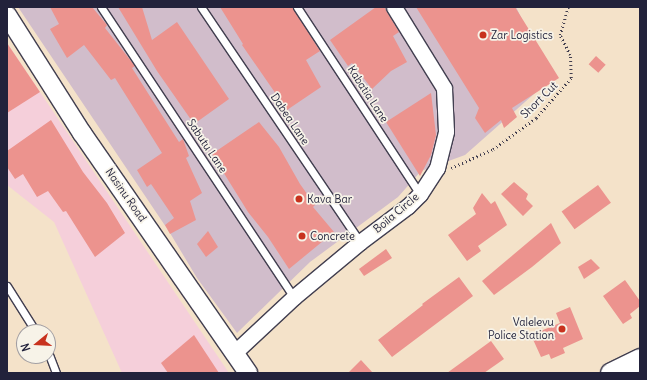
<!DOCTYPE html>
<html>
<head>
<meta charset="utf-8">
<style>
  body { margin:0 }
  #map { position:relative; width:647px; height:380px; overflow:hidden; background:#f4e2c9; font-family:Delius,sans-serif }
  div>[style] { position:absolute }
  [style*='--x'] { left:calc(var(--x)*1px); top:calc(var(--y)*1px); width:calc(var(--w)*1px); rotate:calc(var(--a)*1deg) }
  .built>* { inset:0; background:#f5cfda }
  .industrial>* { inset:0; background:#d1bdcb }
  .building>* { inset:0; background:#ec938e; transform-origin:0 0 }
  .path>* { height:2.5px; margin-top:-1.25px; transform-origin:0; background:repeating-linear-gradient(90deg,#423f50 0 1px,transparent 0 4px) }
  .roads { filter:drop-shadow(1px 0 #423f50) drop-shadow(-1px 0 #423f50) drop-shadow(0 1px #423f50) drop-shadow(0 -1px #423f50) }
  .service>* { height:7px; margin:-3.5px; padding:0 3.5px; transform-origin:3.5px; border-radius:3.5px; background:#fff }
  .minor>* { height:15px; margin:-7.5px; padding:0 7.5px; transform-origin:7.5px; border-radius:7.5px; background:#fff }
  .tertiary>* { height:18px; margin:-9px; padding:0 9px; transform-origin:9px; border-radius:9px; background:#fff }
  .secondary>* { height:21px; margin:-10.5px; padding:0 10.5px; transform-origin:10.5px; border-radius:10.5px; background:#fff }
  .dots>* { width:11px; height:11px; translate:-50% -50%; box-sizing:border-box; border:2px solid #f7f3e8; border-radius:50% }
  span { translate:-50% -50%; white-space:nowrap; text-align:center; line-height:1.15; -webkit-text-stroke:3.5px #f7f3e8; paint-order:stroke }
  .poi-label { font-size:11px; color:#22223b }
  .left { translate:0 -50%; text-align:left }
  .right { translate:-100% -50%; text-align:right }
  .street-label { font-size:11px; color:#22223b }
  .frame { position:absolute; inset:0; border:8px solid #22223b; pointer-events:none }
  .north { position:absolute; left:16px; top:324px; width:40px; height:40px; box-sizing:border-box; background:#f7f3e8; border:1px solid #a29fa3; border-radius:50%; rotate:252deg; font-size:11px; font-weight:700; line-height:16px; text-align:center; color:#22223b }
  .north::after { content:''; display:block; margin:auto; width:14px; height:18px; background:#c8321e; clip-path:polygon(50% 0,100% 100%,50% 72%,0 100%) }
</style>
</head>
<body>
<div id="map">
  <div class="built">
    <i style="clip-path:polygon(7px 43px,229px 373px,122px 373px,54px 222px,7px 185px)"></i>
  </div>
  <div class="industrial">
    <i style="clip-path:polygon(18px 7px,516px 7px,551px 79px,465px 155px,421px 171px,398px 197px,310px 262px,237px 333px,197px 278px,170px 233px)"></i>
  </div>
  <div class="building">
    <i style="clip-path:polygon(50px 7px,92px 7px,107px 25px,105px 28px,135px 66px,132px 68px,179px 142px,183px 139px,189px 156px,186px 158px,202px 193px,190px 201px,196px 220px,170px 234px,165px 225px,174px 218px,151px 184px,147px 187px,137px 170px,162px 153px,115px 78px,111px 80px,84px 45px,67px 58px,50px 29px,59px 24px)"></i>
    <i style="clip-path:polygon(118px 7px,142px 7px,152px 40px,177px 22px,229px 99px,194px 124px,157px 71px)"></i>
    <i style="clip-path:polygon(220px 7px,292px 7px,320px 51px,306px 60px,321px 87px,287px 110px,242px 45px,243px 44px)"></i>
    <i style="clip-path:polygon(376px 7px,384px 7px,399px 32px,393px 36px,407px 62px,391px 71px,372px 89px,352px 63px,348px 66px,330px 40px)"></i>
    <i style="clip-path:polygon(416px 7px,515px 7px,559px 78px,512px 108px,517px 117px,504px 128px,501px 120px,485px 133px,475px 118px,479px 108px)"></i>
    <i style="clip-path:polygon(7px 43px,40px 92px,7px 113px)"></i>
    <i style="left:596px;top:56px;width:13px;height:11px;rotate:42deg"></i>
    <i style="clip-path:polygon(431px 93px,436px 135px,431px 155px,420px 176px,386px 122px)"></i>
    <i style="clip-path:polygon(51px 120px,83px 172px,107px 203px,125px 233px,95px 257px,66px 211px,63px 212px,48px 191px,37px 197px,23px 174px,15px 179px,7px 167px,7px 151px)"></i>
    <i style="clip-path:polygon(259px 122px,279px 147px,300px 184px,315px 205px,313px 207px,334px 232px,289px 269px,268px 237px,248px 212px,212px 154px)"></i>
    <i style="clip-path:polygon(514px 182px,528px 194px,526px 199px,533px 206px,523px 216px,501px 194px)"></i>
    <i style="left:598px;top:185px;width:22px;height:45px;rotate:54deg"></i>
    <i style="clip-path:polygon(482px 193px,491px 204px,495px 201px,507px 225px,478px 246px,481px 251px,467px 261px,448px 235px,476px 214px,473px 208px)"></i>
    <i style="clip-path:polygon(551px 223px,561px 243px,532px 267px,494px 295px,482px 281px)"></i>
    <i style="clip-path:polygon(208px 231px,218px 247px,206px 257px,197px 244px)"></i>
    <i style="clip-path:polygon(386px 249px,392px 258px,364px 276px,359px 269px)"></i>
    <i style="clip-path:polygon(591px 259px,600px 268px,584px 279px,578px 267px)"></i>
    <i style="clip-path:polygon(459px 277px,473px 296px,392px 357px,378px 340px,423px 305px,422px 304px)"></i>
    <i style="clip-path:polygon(625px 280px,640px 301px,640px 306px,630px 314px,632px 318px,623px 324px,603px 296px)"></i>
    <i style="clip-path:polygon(570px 307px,583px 339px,563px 348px,565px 353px,551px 359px,549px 354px,541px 357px,531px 335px,560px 323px,556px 313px)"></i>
    <i style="clip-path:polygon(194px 335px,219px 373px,168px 373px,161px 363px)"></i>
    <i style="clip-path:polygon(491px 341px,504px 359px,484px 373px,447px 373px)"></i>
    <i style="clip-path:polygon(361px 360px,373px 373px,348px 373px)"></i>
  </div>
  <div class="path">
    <i style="--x:451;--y:168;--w:46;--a:-24.3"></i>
    <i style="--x:493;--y:149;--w:53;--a:-35.8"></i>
    <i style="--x:536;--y:118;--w:53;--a:-48.8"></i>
    <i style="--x:571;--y:78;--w:23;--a:-92"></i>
    <i style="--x:570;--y:55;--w:22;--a:-117"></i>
    <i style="--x:560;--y:35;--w:29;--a:-74"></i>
  </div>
  <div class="roads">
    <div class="service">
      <i style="--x:101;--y:7;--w:348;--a:56.4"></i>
      <i style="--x:201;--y:7;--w:284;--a:55.9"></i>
      <i style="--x:297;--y:7;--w:224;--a:56.7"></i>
      <i style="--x:7;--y:286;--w:54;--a:57.8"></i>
      <i style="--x:48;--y:352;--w:22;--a:69"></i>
    </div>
    <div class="minor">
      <i style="--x:234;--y:353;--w:82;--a:-43"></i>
      <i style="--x:294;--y:297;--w:86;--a:-39.8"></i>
      <i style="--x:360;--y:242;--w:60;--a:-36.9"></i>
      <i style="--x:408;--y:206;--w:17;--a:-45"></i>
      <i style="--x:420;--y:194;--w:31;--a:-57"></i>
      <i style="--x:437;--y:168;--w:38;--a:-76"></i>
      <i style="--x:446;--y:131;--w:43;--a:-92.7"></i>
      <i style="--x:444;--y:88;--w:95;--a:-121.7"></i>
    </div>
    <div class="tertiary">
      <i style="--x:7;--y:15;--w:140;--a:57.6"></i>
      <i style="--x:82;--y:133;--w:292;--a:55.3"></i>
    </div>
    <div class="secondary">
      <i style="--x:611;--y:373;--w:32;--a:-26"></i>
    </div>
  </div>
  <div class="dots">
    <i style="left:483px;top:35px;background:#c8321e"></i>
    <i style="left:299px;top:199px;background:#c8321e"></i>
    <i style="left:302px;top:236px;background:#c8321e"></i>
    <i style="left:562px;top:329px;background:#c8321e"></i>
  </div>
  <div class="poi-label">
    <span class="left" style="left:491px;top:35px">Zar Logistics</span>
    <span class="left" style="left:307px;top:199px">Kava Bar</span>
    <span class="left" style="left:310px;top:236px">Concrete</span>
    <span class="right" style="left:554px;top:329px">Valelevu<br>Police Station</span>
  </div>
  <div class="street-label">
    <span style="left:368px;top:94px;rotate:57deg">Kabatia Lane</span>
    <span style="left:539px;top:100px;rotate:-45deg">Short Cut</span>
    <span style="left:290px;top:119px;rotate:56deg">Dabea Lane</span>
    <span style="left:207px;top:146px;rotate:56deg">Sabutu Lane</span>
    <span style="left:126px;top:195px;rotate:55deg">Nasinu Road</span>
    <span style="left:396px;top:213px;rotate:-40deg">Boila Circle</span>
  </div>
  <div class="frame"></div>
  <div class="north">N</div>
</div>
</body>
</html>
